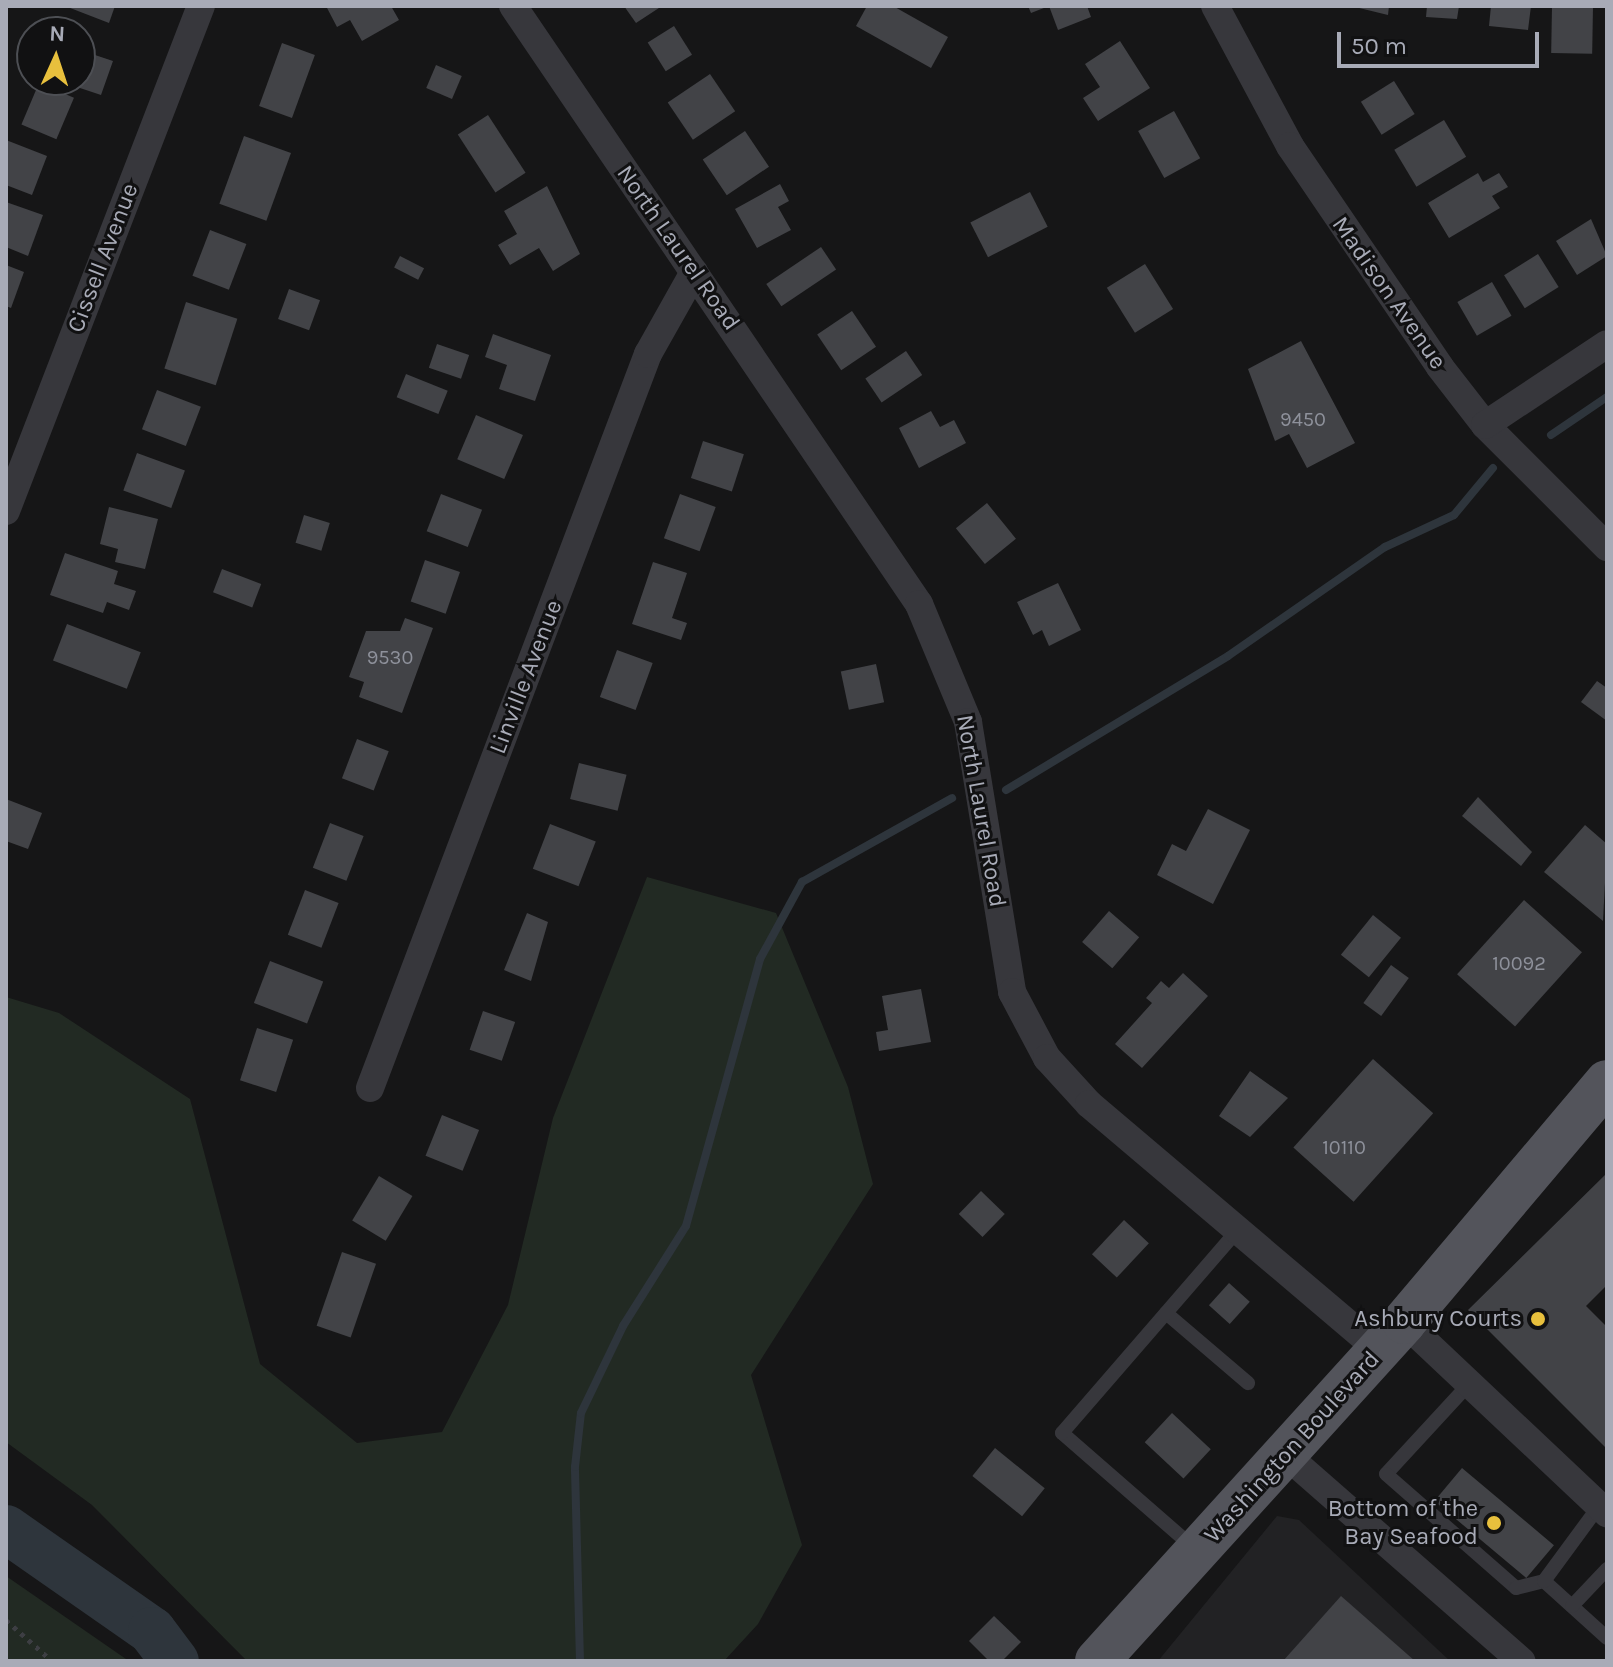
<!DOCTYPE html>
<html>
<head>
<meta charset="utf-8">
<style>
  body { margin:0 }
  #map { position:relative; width:1613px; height:1667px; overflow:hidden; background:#161617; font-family:Karla,sans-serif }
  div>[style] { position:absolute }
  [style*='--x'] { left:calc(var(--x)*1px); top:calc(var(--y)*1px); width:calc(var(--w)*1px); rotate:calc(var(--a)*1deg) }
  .built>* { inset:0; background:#222224 }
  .green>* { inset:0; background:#222a23 }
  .stream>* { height:8px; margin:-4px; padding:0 4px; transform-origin:4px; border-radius:4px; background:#2e353c }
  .river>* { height:48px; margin:-24px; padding:0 24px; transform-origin:24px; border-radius:24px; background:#2e353c }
  .building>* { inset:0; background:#424347; transform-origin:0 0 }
  .path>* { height:5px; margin-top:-2.5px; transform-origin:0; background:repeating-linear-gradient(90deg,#3d3e43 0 4px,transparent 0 10px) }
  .lane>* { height:14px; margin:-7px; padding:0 7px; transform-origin:7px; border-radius:7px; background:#37373c }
  .street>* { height:28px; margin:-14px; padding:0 14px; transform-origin:14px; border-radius:14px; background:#37373c }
  .primary>* { height:44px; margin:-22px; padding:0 22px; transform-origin:22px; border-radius:22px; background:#53545b }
  .dots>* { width:22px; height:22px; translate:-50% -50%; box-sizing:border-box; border:4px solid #111112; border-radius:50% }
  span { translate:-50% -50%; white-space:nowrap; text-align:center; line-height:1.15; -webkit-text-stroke:6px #111112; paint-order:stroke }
  .number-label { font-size:20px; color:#8e919b }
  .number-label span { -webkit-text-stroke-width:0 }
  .street-label { font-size:24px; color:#a8abb7 }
  .poi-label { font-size:24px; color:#a8abb7 }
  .right { translate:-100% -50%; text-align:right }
  .frame { position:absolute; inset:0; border:8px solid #a8abb7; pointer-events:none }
  .north { position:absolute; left:16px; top:16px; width:80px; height:80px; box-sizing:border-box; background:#111112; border:2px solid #4d4f54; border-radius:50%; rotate:3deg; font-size:22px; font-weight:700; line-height:32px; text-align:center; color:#a8abb7 }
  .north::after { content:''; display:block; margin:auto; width:28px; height:36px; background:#e8c03d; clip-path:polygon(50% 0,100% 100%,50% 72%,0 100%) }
  .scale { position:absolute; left:1337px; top:32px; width:202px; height:36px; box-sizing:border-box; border:4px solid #a8abb7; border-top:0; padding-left:10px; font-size:24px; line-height:28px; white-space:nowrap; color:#a8abb7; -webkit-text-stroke:6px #111112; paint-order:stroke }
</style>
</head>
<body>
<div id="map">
  <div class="built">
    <i style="clip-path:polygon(1277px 1516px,1299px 1520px,1450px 1661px,1158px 1661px)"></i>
  </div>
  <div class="green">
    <i style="clip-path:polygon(647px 877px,776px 913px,848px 1087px,873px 1184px,751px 1375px,802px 1545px,758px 1624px,724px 1661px,247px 1661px,92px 1505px,6px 1442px,6px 997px,59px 1013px,190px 1099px,260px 1364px,357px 1443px,442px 1432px,508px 1305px,553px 1118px)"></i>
    <i style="clip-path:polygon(6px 1576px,126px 1659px,128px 1661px,6px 1661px)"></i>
  </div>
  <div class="stream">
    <i style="--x:1551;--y:435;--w:68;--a:-34.2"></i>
    <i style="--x:1006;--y:790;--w:259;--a:-31.1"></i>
    <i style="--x:1228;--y:656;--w:191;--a:-34.8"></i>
    <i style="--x:1385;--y:547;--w:76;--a:-24.9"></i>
    <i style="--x:1454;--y:515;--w:61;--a:-50.3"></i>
    <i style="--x:580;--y:1661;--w:194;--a:-91.5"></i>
    <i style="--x:575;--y:1467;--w:54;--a:-83.7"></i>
    <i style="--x:581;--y:1413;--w:97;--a:-64.2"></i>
    <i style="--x:623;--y:1326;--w:118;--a:-57.8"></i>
    <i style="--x:686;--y:1226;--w:277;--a:-74.5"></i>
    <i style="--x:760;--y:959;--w:88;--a:-61.4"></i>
    <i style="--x:802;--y:882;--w:172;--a:-29.2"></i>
  </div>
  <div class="river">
    <i style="--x:6;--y:1529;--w:178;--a:34.9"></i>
    <i style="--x:152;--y:1631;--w:38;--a:53"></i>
  </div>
  <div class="building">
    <i style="clip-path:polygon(65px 6px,115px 6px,109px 23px)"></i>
    <i style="clip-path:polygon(326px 6px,391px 6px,399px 20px,362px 41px,350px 20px,337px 27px)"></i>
    <i style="clip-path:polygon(624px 6px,662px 6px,636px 23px)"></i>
    <i style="clip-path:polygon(867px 6px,893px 6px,948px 37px,931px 68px,856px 26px)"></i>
    <i style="clip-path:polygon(1028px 6px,1049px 6px,1031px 13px)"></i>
    <i style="clip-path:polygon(1049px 6px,1087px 6px,1091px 17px,1058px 30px)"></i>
    <i style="clip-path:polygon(1351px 6px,1389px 6px,1388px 15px)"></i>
    <i style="clip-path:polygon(1427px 6px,1459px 6px,1457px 19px,1426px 17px)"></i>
    <i style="clip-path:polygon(1491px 6px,1531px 6px,1528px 30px,1489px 26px)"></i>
    <i style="left:1552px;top:6px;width:41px;height:47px;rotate:1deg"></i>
    <i style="left:674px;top:26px;width:34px;height:31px;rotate:58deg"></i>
    <i style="clip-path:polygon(1120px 41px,1150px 88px,1098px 121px,1083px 98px,1100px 87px,1085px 64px)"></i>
    <i style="left:282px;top:43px;width:35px;height:67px;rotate:20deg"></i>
    <i style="clip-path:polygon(80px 50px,113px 61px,101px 95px,59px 81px,80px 80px)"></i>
    <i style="left:436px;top:65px;width:28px;height:25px;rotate:23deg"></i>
    <i style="left:710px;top:74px;width:45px;height:51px;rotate:56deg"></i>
    <i style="left:1394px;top:81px;width:39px;height:39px;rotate:58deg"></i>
    <i style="left:39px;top:83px;width:38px;height:45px;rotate:23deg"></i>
    <i style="left:1174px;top:111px;width:54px;height:41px;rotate:61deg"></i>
    <i style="left:488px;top:115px;width:69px;height:36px;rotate:57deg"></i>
    <i style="left:1444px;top:120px;width:43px;height:58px;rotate:59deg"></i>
    <i style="left:745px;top:131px;width:43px;height:51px;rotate:56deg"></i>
    <i style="left:244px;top:136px;width:50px;height:72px;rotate:20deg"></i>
    <i style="clip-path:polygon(6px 140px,47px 156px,32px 195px,6px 185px)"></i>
    <i style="clip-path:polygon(1478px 173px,1483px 182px,1499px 173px,1508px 187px,1492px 196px,1500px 208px,1449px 238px,1428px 203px)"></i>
    <i style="clip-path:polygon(780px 184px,789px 201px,778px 207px,791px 230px,757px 248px,735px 209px)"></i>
    <i style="clip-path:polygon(547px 186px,580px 254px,553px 271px,539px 248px,510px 265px,498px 245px,517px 234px,504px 211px)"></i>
    <i style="left:1030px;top:192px;width:39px;height:67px;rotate:63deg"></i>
    <i style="clip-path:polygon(6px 202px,43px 215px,28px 256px,6px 247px)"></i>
    <i style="clip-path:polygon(1591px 219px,1607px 256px,1577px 275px,1556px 241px)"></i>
    <i style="left:210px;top:230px;width:39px;height:49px;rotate:21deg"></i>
    <i style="left:821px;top:247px;width:27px;height:66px;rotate:56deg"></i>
    <i style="left:1538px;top:254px;width:39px;height:40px;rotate:58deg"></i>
    <i style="left:400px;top:256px;width:27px;height:13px;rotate:27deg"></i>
    <i style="left:1145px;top:264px;width:53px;height:45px;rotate:58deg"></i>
    <i style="clip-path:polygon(6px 265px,24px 272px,11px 308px,6px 306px)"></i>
    <i style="left:1492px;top:282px;width:39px;height:40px;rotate:60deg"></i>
    <i style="left:289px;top:289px;width:33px;height:32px;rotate:20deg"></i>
    <i style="left:186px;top:302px;width:54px;height:70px;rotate:18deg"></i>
    <i style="left:852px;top:311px;width:43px;height:42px;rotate:56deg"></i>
    <i style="clip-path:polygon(493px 334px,551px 355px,535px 401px,499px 389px,507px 365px,485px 357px)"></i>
    <i style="clip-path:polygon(1301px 341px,1355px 443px,1307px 468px,1289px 434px,1275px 441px,1248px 369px)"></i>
    <i style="left:437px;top:344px;width:34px;height:25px;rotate:19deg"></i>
    <i style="left:906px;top:351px;width:29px;height:49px;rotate:56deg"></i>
    <i style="left:406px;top:374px;width:45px;height:25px;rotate:22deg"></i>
    <i style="left:157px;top:390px;width:47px;height:42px;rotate:21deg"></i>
    <i style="clip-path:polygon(931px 411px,940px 427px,954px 420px,966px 443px,919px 468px,899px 428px)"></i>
    <i style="left:476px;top:415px;width:51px;height:48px;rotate:23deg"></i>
    <i style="left:703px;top:441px;width:43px;height:39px;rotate:18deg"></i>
    <i style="left:137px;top:453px;width:51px;height:40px;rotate:20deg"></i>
    <i style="left:441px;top:494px;width:44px;height:40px;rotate:21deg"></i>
    <i style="left:680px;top:494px;width:38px;height:47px;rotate:20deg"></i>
    <i style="left:987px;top:503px;width:46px;height:40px;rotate:51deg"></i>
    <i style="clip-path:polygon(109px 507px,158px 519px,145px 569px,115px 562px,118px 549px,100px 544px)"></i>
    <i style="left:304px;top:515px;width:27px;height:29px;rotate:17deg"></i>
    <i style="clip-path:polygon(65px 553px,118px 571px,114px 584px,136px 591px,129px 610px,107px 602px,103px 613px,50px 595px)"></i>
    <i style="left:425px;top:560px;width:37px;height:44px;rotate:19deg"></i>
    <i style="clip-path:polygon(653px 562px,687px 573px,672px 618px,687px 623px,681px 640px,632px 624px)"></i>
    <i style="left:222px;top:569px;width:42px;height:25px;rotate:21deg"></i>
    <i style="clip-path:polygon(1058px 583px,1081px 630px,1049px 646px,1042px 630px,1033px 635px,1017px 602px)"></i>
    <i style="clip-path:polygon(405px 618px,433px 628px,402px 713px,359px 697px,364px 682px,349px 677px,366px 631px,400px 631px)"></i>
    <i style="left:67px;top:624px;width:79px;height:39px;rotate:21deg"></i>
    <i style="left:617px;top:650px;width:38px;height:50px;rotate:20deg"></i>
    <i style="left:876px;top:664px;width:39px;height:36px;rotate:78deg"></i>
    <i style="clip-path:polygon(1597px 681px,1607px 688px,1607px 721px,1581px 702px)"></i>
    <i style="left:357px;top:739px;width:34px;height:42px;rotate:21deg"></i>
    <i style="left:579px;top:763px;width:49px;height:37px;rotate:14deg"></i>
    <i style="clip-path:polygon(1478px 797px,1532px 852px,1521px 866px,1462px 816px)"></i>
    <i style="clip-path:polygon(6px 799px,42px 813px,28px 849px,6px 841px)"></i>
    <i style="clip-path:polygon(1208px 809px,1250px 830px,1213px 904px,1157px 875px,1172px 844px,1186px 851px)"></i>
    <i style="left:330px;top:823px;width:36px;height:48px;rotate:21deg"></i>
    <i style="left:550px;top:824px;width:49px;height:48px;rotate:21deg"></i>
    <i style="clip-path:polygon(1585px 825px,1607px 844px,1603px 921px,1544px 872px)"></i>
    <i style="left:305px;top:890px;width:36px;height:48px;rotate:21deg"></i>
    <i style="left:1524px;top:900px;width:78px;height:100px;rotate:42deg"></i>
    <i style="left:1109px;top:911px;width:40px;height:41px;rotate:41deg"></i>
    <i style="clip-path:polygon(527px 913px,548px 922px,531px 981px,504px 970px)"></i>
    <i style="left:1373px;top:915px;width:36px;height:51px;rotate:39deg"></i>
    <i style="left:270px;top:961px;width:57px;height:45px;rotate:21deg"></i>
    <i style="left:1391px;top:965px;width:22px;height:47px;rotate:36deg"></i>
    <i style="clip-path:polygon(1183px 973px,1208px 996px,1142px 1068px,1115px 1044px,1152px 1003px,1146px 998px,1161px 981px,1169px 988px)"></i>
    <i style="clip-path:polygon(921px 989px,931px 1042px,879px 1051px,876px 1032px,888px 1030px,882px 996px)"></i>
    <i style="left:483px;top:1011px;width:34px;height:41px;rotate:19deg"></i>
    <i style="left:257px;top:1028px;width:38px;height:55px;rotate:18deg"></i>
    <i style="left:1373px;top:1059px;width:81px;height:119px;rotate:42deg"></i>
    <i style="clip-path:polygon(1250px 1071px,1288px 1098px,1250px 1137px,1219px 1116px)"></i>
    <i style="left:442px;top:1115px;width:40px;height:44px;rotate:22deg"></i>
    <i style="clip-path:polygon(1607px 1173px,1607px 1285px,1586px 1306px,1607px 1327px,1607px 1449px,1468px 1310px)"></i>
    <i style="left:379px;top:1176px;width:39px;height:52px;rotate:31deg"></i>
    <i style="left:981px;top:1191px;width:33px;height:32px;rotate:44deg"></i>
    <i style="left:1124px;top:1220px;width:34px;height:47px;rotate:43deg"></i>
    <i style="left:342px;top:1252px;width:36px;height:78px;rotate:19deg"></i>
    <i style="left:1229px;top:1283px;width:28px;height:30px;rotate:42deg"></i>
    <i style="left:1172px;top:1413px;width:53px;height:40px;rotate:43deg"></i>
    <i style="left:995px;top:1448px;width:64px;height:36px;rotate:39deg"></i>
    <i style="left:1462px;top:1468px;width:120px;height:43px;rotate:40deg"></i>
    <i style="clip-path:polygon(1341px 1596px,1415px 1661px,1283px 1661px)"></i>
    <i style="clip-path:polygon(994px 1616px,1021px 1642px,1002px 1661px,989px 1661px,969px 1641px)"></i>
  </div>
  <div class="path">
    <i style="--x:6;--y:1620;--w:62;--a:41.7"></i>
  </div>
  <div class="lane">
    <i style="--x:1166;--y:1313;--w:108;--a:40.5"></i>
    <i style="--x:1469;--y:1384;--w:122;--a:132.7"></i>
    <i style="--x:1386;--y:1474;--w:173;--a:41.2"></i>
    <i style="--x:1516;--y:1588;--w:29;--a:-14"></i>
    <i style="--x:1544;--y:1581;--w:85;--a:42.1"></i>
    <i style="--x:1194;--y:1548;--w:175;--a:-138.9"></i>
    <i style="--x:1062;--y:1433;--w:267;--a:-49.1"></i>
    <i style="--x:1544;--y:1581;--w:93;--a:-53.7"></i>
    <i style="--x:1572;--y:1606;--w:51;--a:-46.6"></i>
  </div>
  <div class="street">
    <i style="--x:513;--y:6;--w:723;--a:55.83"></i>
    <i style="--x:919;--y:604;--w:128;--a:67.4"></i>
    <i style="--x:968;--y:722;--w:274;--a:80.7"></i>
    <i style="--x:1012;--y:992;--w:75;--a:62.1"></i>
    <i style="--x:1047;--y:1058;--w:62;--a:47.6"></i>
    <i style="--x:1089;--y:1104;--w:380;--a:40.3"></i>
    <i style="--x:1215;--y:6;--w:159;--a:61.8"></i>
    <i style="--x:1290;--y:146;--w:267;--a:55.8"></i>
    <i style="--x:1440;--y:367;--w:73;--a:52.2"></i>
    <i style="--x:1485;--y:425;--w:173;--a:45"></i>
    <i style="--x:1485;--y:425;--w:146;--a:-33.6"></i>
    <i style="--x:6;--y:511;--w:541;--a:-68.89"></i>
    <i style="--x:370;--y:1088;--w:785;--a:-69.26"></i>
    <i style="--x:648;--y:354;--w:94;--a:-60.7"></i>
    <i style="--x:1404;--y:1322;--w:279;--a:43.3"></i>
    <i style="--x:1286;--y:1455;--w:313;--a:41.2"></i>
  </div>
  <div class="primary">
    <i style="--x:1097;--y:1661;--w:457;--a:-47.8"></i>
    <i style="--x:1404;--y:1322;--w:314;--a:-49.8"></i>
  </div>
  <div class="dots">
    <i style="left:1538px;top:1319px;background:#e8c03d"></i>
    <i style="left:1494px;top:1523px;background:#e8c03d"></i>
  </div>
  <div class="number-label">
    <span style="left:1303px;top:419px">9450</span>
    <span style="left:390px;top:657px">9530</span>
    <span style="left:1519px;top:963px">10092</span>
    <span style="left:1344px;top:1147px">10110</span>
  </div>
  <div class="street-label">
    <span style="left:678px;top:248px;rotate:55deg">North Laurel Road</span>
    <span style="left:103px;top:258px;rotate:-69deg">Cissell Avenue</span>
    <span style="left:1389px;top:293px;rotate:55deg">Madison Avenue</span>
    <span style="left:526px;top:677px;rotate:-69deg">Linville Avenue</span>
    <span style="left:981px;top:811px;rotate:80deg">North Laurel Road</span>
    <span style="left:1292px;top:1447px;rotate:-48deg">Washington Boulevard</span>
  </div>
  <div class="poi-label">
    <span class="right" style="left:1522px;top:1319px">Ashbury Courts</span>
    <span class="right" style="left:1478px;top:1523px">Bottom of the<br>Bay Seafood</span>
  </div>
  <div class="frame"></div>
  <div class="north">N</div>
  <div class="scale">50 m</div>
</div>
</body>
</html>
